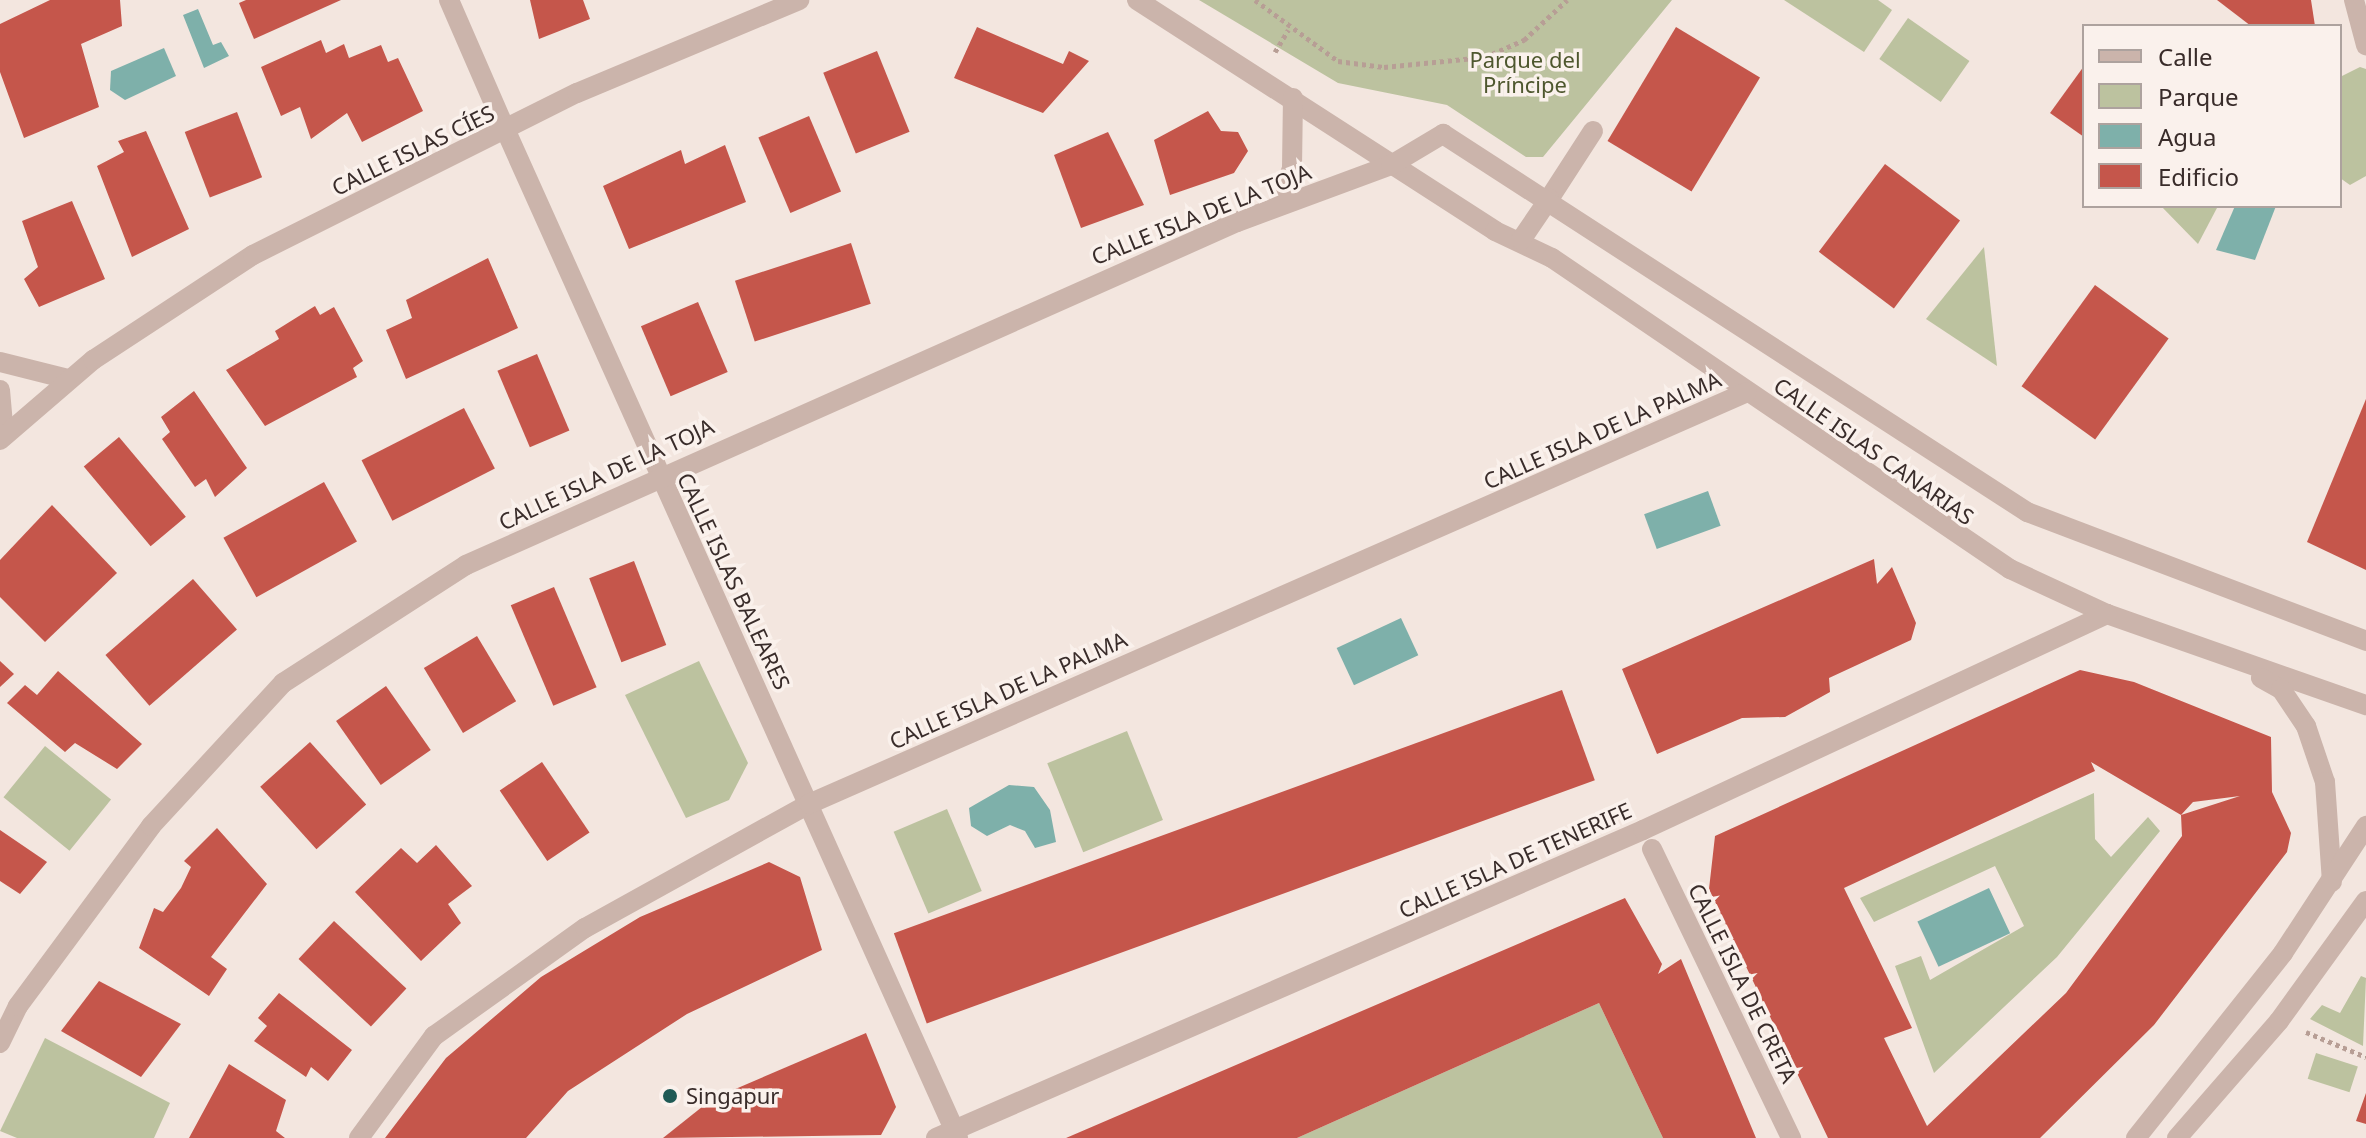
<!DOCTYPE html>
<html>
<head>
<meta charset="utf-8">
<style>
  body { margin:0 }
  #map { position:relative; width:2366px; height:1138px; overflow:hidden; background:#f3e6df; font-family:"Noto Sans",sans-serif }
  div>[style] { position:absolute }
  [style*='--x'] { left:calc(var(--x)*1px); top:calc(var(--y)*1px); width:calc(var(--w)*1px); rotate:calc(var(--a)*1deg) }
  .green>* { inset:0; background:#bcc29f; transform-origin:0 0 }
  .water>* { inset:0; background:#7eb0aa; transform-origin:0 0 }
  .building>* { inset:0; background:#c5564b; transform-origin:0 0 }
  .path>* { height:5px; margin-top:-2.5px; transform-origin:0; background:repeating-linear-gradient(90deg,#b79e95 0 4px,transparent 0 8px) }
  .service>* { height:20px; margin:-10px; padding:0 10px; transform-origin:10px; border-radius:10px; background:#cbb4ab }
  .pedestrian>* { height:20px; margin:-10px; padding:0 10px; transform-origin:10px; border-radius:10px; background:#cbb4ab }
  .minor>* { height:20px; margin:-10px; padding:0 10px; transform-origin:10px; border-radius:10px; background:#cbb4ab }
  .dots>* { width:22px; height:22px; translate:-50% -50%; box-sizing:border-box; border:4px solid #faf1ec; border-radius:50% }
  span { translate:-50% -50%; white-space:nowrap; text-align:center; line-height:1.15; -webkit-text-stroke:7px #faf1ec; paint-order:stroke }
  .park-label { font-size:22px; color:#4e572e }
  .street-label { font-size:22px; color:#392c2a }
  .poi-label { font-size:22px; color:#392c2a }
  .left { translate:0 -50%; text-align:left }
  .legend { position:absolute; left:2082px; top:24px; width:260px; height:184px; box-sizing:border-box; background:#faf1ec; border:2px solid #ada29e; margin:0; padding:10px 14px; list-style:none; font-size:24px; color:#392c2a }
  .legend li { display:flex; align-items:center; gap:16px; height:40px }
  .legend b { width:40px; border:2px solid #ada29e }
</style>
</head>
<body>
<div id="map">
  <div class="green">
    <i style="clip-path:polygon(1199px 0,1672px 0,1543px 157px,1526px 157px,1447px 105px,1338px 83px)"></i>
    <i style="clip-path:polygon(1784px 0,1878px 0,1892px 10px,1864px 52px)"></i>
    <i style="left:1908px;top:18px;width:75px;height:50px;rotate:35deg"></i>
    <i style="clip-path:polygon(2360px 67px,2366px 69px,2366px 176px,2350px 185px,2340px 178px,2340px 77px)"></i>
    <i style="clip-path:polygon(2161px 206px,2218px 206px,2198px 244px)"></i>
    <i style="clip-path:polygon(1984px 247px,1997px 366px,1926px 319px)"></i>
    <i style="clip-path:polygon(699px 661px,748px 763px,729px 800px,686px 818px,625px 695px)"></i>
    <i style="left:1127px;top:731px;width:96px;height:86px;rotate:68deg"></i>
    <i style="left:45px;top:746px;width:85px;height:66px;rotate:39deg"></i>
    <i style="clip-path:polygon(2094px 793px,2095px 839px,2111px 857px,2148px 817px,2160px 831px,2057px 957px,1934px 1073px,1895px 966px,1921px 956px,1930px 980px,2024px 926px,1995px 866px,1874px 922px,1860px 898px)"></i>
    <i style="left:947px;top:809px;width:89px;height:58px;rotate:67deg"></i>
    <i style="clip-path:polygon(2361px 976px,2366px 978px,2363px 1046px,2310px 1019px,2322px 1005px,2340px 1013px)"></i>
    <i style="clip-path:polygon(1599px 1003px,1663px 1138px,1297px 1138px)"></i>
    <i style="clip-path:polygon(45px 1038px,170px 1103px,154px 1138px,17px 1138px,0 1131px)"></i>
    <i style="left:2316px;top:1053px;width:44px;height:27px;rotate:18deg"></i>
  </div>
  <div class="water">
    <i style="clip-path:polygon(198px 9px,213px 45px,221px 42px,229px 56px,204px 68px,183px 15px)"></i>
    <i style="clip-path:polygon(164px 48px,176px 76px,125px 100px,110px 90px,111px 71px)"></i>
    <i style="clip-path:polygon(2235px 206px,2276px 206px,2255px 260px,2216px 250px)"></i>
    <i style="left:1708px;top:491px;width:37px;height:68px;rotate:70deg"></i>
    <i style="left:1401px;top:618px;width:41px;height:71px;rotate:65deg"></i>
    <i style="clip-path:polygon(1009px 785px,1034px 787px,1050px 810px,1056px 842px,1035px 848px,1025px 831px,1010px 825px,987px 836px,971px 826px,969px 808px)"></i>
    <i style="left:1989px;top:888px;width:50px;height:79px;rotate:65deg"></i>
  </div>
  <div class="building">
    <i style="clip-path:polygon(50px 0,120px 0,122px 26px,81px 44px,99px 107px,24px 138px,0 72px,0 24px)"></i>
    <i style="clip-path:polygon(246px 0,341px 0,254px 39px,239px 3px)"></i>
    <i style="clip-path:polygon(530px 0,583px 0,590px 19px,539px 39px)"></i>
    <i style="clip-path:polygon(2217px 0,2311px 0,2315px 26px,2251px 26px)"></i>
    <i style="clip-path:polygon(977px 27px,1063px 64px,1069px 51px,1089px 61px,1043px 113px,954px 78px)"></i>
    <i style="left:1676px;top:27px;width:98px;height:133px;rotate:31deg"></i>
    <i style="clip-path:polygon(321px 40px,326px 53px,344px 44px,349px 58px,381px 45px,388px 62px,398px 58px,423px 111px,362px 142px,347px 113px,311px 139px,300px 107px,281px 116px,261px 67px)"></i>
    <i style="left:877px;top:51px;width:87px;height:58px;rotate:68deg"></i>
    <i style="clip-path:polygon(2084px 66px,2084px 137px,2050px 113px)"></i>
    <i style="clip-path:polygon(1208px 111px,1221px 131px,1238px 132px,1248px 151px,1234px 173px,1170px 195px,1154px 140px)"></i>
    <i style="left:237px;top:112px;width:70px;height:56px;rotate:69deg"></i>
    <i style="left:809px;top:116px;width:82px;height:55px;rotate:67deg"></i>
    <i style="clip-path:polygon(146px 131px,189px 229px,132px 257px,97px 166px,124px 152px,118px 141px)"></i>
    <i style="clip-path:polygon(1108px 132px,1144px 205px,1081px 228px,1054px 155px)"></i>
    <i style="clip-path:polygon(725px 145px,746px 202px,629px 249px,603px 186px,681px 150px,685px 164px)"></i>
    <i style="left:1885px;top:164px;width:94px;height:110px;rotate:37deg"></i>
    <i style="clip-path:polygon(72px 201px,105px 279px,39px 307px,24px 279px,38px 267px,22px 221px)"></i>
    <i style="left:851px;top:243px;width:64px;height:122px;rotate:72deg"></i>
    <i style="clip-path:polygon(488px 258px,518px 328px,406px 379px,386px 330px,412px 318px,406px 300px)"></i>
    <i style="left:2095px;top:285px;width:91px;height:125px;rotate:36deg"></i>
    <i style="left:698px;top:302px;width:76px;height:62px;rotate:67deg"></i>
    <i style="clip-path:polygon(315px 306px,320px 315px,334px 307px,363px 361px,353px 368px,357px 377px,265px 426px,226px 370px,279px 339px,275px 331px)"></i>
    <i style="left:537px;top:354px;width:83px;height:43px;rotate:67deg"></i>
    <i style="clip-path:polygon(194px 391px,247px 468px,215px 497px,206px 479px,195px 487px,162px 439px,170px 432px,161px 417px)"></i>
    <i style="clip-path:polygon(2366px 399px,2366px 570px,2307px 542px)"></i>
    <i style="left:464px;top:408px;width:68px;height:115px;rotate:63deg"></i>
    <i style="left:119px;top:437px;width:104px;height:46px;rotate:50deg"></i>
    <i style="left:324px;top:482px;width:68px;height:115px;rotate:61deg"></i>
    <i style="clip-path:polygon(52px 505px,117px 573px,45px 642px,0 597px,0 560px)"></i>
    <i style="clip-path:polygon(1874px 559px,1877px 584px,1892px 567px,1916px 623px,1911px 640px,1829px 678px,1830px 692px,1785px 717px,1742px 718px,1657px 754px,1622px 669px)"></i>
    <i style="left:634px;top:561px;width:90px;height:48px;rotate:69deg"></i>
    <i style="left:193px;top:579px;width:67px;height:116px;rotate:49deg"></i>
    <i style="left:554px;top:587px;width:109px;height:47px;rotate:67deg"></i>
    <i style="left:477px;top:636px;width:76px;height:62px;rotate:59deg"></i>
    <i style="clip-path:polygon(0 661px,14px 674px,0 687px)"></i>
    <i style="clip-path:polygon(evenodd,2080px 670px,2134px 682px,2271px 737px,2272px 792px,2291px 833px,2287px 852px,2154px 1025px,2040px 1138px,1828px 1138px,1709px 889px,1715px 836px,2080px 670px,2091px 762px,2181px 815px,2182px 836px,2066px 993px,1927px 1126px,1884px 1038px,1912px 1028px,1844px 888px,2095px 771px,2091px 762px,2080px 670px,2240px 796px,2181px 815px,2193px 802px,2240px 796px)"></i>
    <i style="clip-path:polygon(58px 671px,142px 744px,117px 769px,75px 743px,65px 752px,7px 703px,25px 685px,37px 695px)"></i>
    <i style="left:386px;top:686px;width:78px;height:61px;rotate:55deg"></i>
    <i style="left:1562px;top:690px;width:96px;height:711px;rotate:70deg"></i>
    <i style="left:310px;top:742px;width:84px;height:67px;rotate:48deg"></i>
    <i style="left:542px;top:762px;width:85px;height:51px;rotate:56deg"></i>
    <i style="clip-path:polygon(217px 828px,267px 884px,211px 957px,227px 969px,209px 996px,139px 948px,154px 908px,163px 912px,181px 888px,191px 867px,184px 861px)"></i>
    <i style="clip-path:polygon(0 830px,47px 862px,20px 894px,0 881px)"></i>
    <i style="clip-path:polygon(436px 845px,472px 886px,448px 904px,461px 923px,421px 961px,355px 892px,401px 848px,417px 863px)"></i>
    <i style="clip-path:polygon(769px 862px,800px 877px,822px 950px,687px 1014px,568px 1091px,526px 1138px,385px 1138px,446px 1058px,541px 977px,640px 917px)"></i>
    <i style="clip-path:polygon(1625px 898px,1662px 964px,1658px 974px,1681px 959px,1756px 1138px,1663px 1138px,1599px 1003px,1297px 1138px,1066px 1138px)"></i>
    <i style="left:334px;top:921px;width:99px;height:52px;rotate:43deg"></i>
    <i style="clip-path:polygon(99px 981px,181px 1024px,141px 1077px,61px 1031px)"></i>
    <i style="clip-path:polygon(279px 993px,352px 1050px,328px 1081px,311px 1067px,306px 1077px,254px 1041px,267px 1026px,258px 1018px)"></i>
    <i style="clip-path:polygon(866px 1033px,896px 1107px,881px 1135px,663px 1138px,712px 1099px)"></i>
    <i style="clip-path:polygon(229px 1064px,286px 1100px,276px 1131px,285px 1138px,189px 1138px)"></i>
    <i style="clip-path:polygon(2366px 1093px,2366px 1124px,2356px 1121px)"></i>
  </div>
  <div class="path">
    <i style="--x:1255;--y:0;--w:103;--a:36.3"></i>
    <i style="--x:1338;--y:61;--w:46;--a:7.4"></i>
    <i style="--x:1384;--y:67;--w:101;--a:-5.7"></i>
    <i style="--x:1485;--y:57;--w:43;--a:-23.6"></i>
    <i style="--x:1524;--y:40;--w:59;--a:-42.9"></i>
    <i style="--x:1275;--y:52;--w:26;--a:-59"></i>
    <i style="--x:2306;--y:1032;--w:65;--a:22.6"></i>
  </div>
  <div class="service">
    <i style="--x:2354;--y:0;--w:47;--a:75.1"></i>
    <i style="--x:1549;--y:199;--w:81;--a:-57.1"></i>
  </div>
  <div class="pedestrian">
    <i style="--x:506;--y:131;--w:1104;--a:65.83"></i>
    <i style="--x:1652;--y:849;--w:321;--a:64.3"></i>
  </div>
  <div class="minor">
    <i style="--x:449;--y:0;--w:143;--a:66.5"></i>
    <i style="--x:1137;--y:0;--w:426;--a:32.8"></i>
    <i style="--x:1495;--y:231;--w:63;--a:25.3"></i>
    <i style="--x:1552;--y:258;--w:554;--a:34.18"></i>
    <i style="--x:2010;--y:569;--w:107;--a:24.9"></i>
    <i style="--x:2107;--y:614;--w:275;--a:19.4"></i>
    <i style="--x:1278;--y:205;--w:40;--a:-69"></i>
    <i style="--x:1292;--y:168;--w:70;--a:-89.2"></i>
    <i style="--x:1521;--y:240;--w:50;--a:-55.7"></i>
    <i style="--x:0;--y:362;--w:70;--a:14"></i>
    <i style="--x:0;--y:390;--w:46;--a:85"></i>
    <i style="--x:0;--y:440;--w:123;--a:-40.7"></i>
    <i style="--x:93;--y:360;--w:191;--a:-33.3"></i>
    <i style="--x:253;--y:255;--w:362;--a:-26.6"></i>
    <i style="--x:577;--y:93;--w:241;--a:-22.7"></i>
    <i style="--x:2261;--y:678;--w:23;--a:29"></i>
    <i style="--x:2281;--y:689;--w:45;--a:56"></i>
    <i style="--x:2306;--y:726;--w:59;--a:71.3"></i>
    <i style="--x:2325;--y:782;--w:100;--a:86"></i>
    <i style="--x:0;--y:1043;--w:41;--a:-64.1"></i>
    <i style="--x:18;--y:1006;--w:224;--a:-53.5"></i>
    <i style="--x:151;--y:826;--w:195;--a:-47.3"></i>
    <i style="--x:283;--y:683;--w:218;--a:-32.8"></i>
    <i style="--x:466;--y:565;--w:844;--a:-23.98"></i>
    <i style="--x:1237;--y:222;--w:164;--a:-20.3"></i>
    <i style="--x:1391;--y:165;--w:61;--a:-30.8"></i>
    <i style="--x:1443;--y:134;--w:696;--a:32.91"></i>
    <i style="--x:2027;--y:512;--w:363;--a:20.8"></i>
    <i style="--x:359;--y:1138;--w:127;--a:-53.7"></i>
    <i style="--x:434;--y:1036;--w:186;--a:-35.6"></i>
    <i style="--x:585;--y:928;--w:256;--a:-29"></i>
    <i style="--x:809;--y:804;--w:1024;--a:-23.71"></i>
    <i style="--x:936;--y:1138;--w:771;--a:-23.54"></i>
    <i style="--x:1643;--y:830;--w:512;--a:-24.96"></i>
    <i style="--x:2136;--y:1138;--w:236;--a:-51.5"></i>
    <i style="--x:2283;--y:953;--w:152;--a:-56.8"></i>
    <i style="--x:2177;--y:1138;--w:155;--a:-48.9"></i>
    <i style="--x:2279;--y:1021;--w:148;--a:-54.1"></i>
  </div>
  <div class="dots">
    <i style="left:670px;top:1096px;background:#1f5a55"></i>
  </div>
  <div class="park-label">
    <span style="left:1525px;top:72px">Parque del<br>Príncipe</span>
  </div>
  <div class="street-label">
    <span style="left:413px;top:150px;rotate:-26deg">CALLE ISLAS CÍES</span>
    <span style="left:1201px;top:214px;rotate:-22deg">CALLE ISLA DE LA TOJA</span>
    <span style="left:1602px;top:430px;rotate:-24deg">CALLE ISLA DE LA PALMA</span>
    <span style="left:1874px;top:451px;rotate:35deg">CALLE ISLAS CANARIAS</span>
    <span style="left:606px;top:474px;rotate:-25deg">CALLE ISLA DE LA TOJA</span>
    <span style="left:734px;top:581px;rotate:65deg">CALLE ISLAS BALEARES</span>
    <span style="left:1008px;top:690px;rotate:-24deg">CALLE ISLA DE LA PALMA</span>
    <span style="left:1515px;top:860px;rotate:-24deg">CALLE ISLA DE TENERIFE</span>
    <span style="left:1743px;top:983px;rotate:64deg">CALLE ISLA DE CRETA</span>
  </div>
  <div class="poi-label">
    <span class="left" style="left:686px;top:1096px">Singapur</span>
  </div>
  <ul class="legend">
  <li><b style="height:10px;background:#cbb4ab"></b>Calle</li>
  <li><b style="height:22px;background:#bcc29f"></b>Parque</li>
  <li><b style="height:22px;background:#7eb0aa"></b>Agua</li>
  <li><b style="height:22px;background:#c5564b"></b>Edificio</li>
  </ul>
</div>
</body>
</html>
